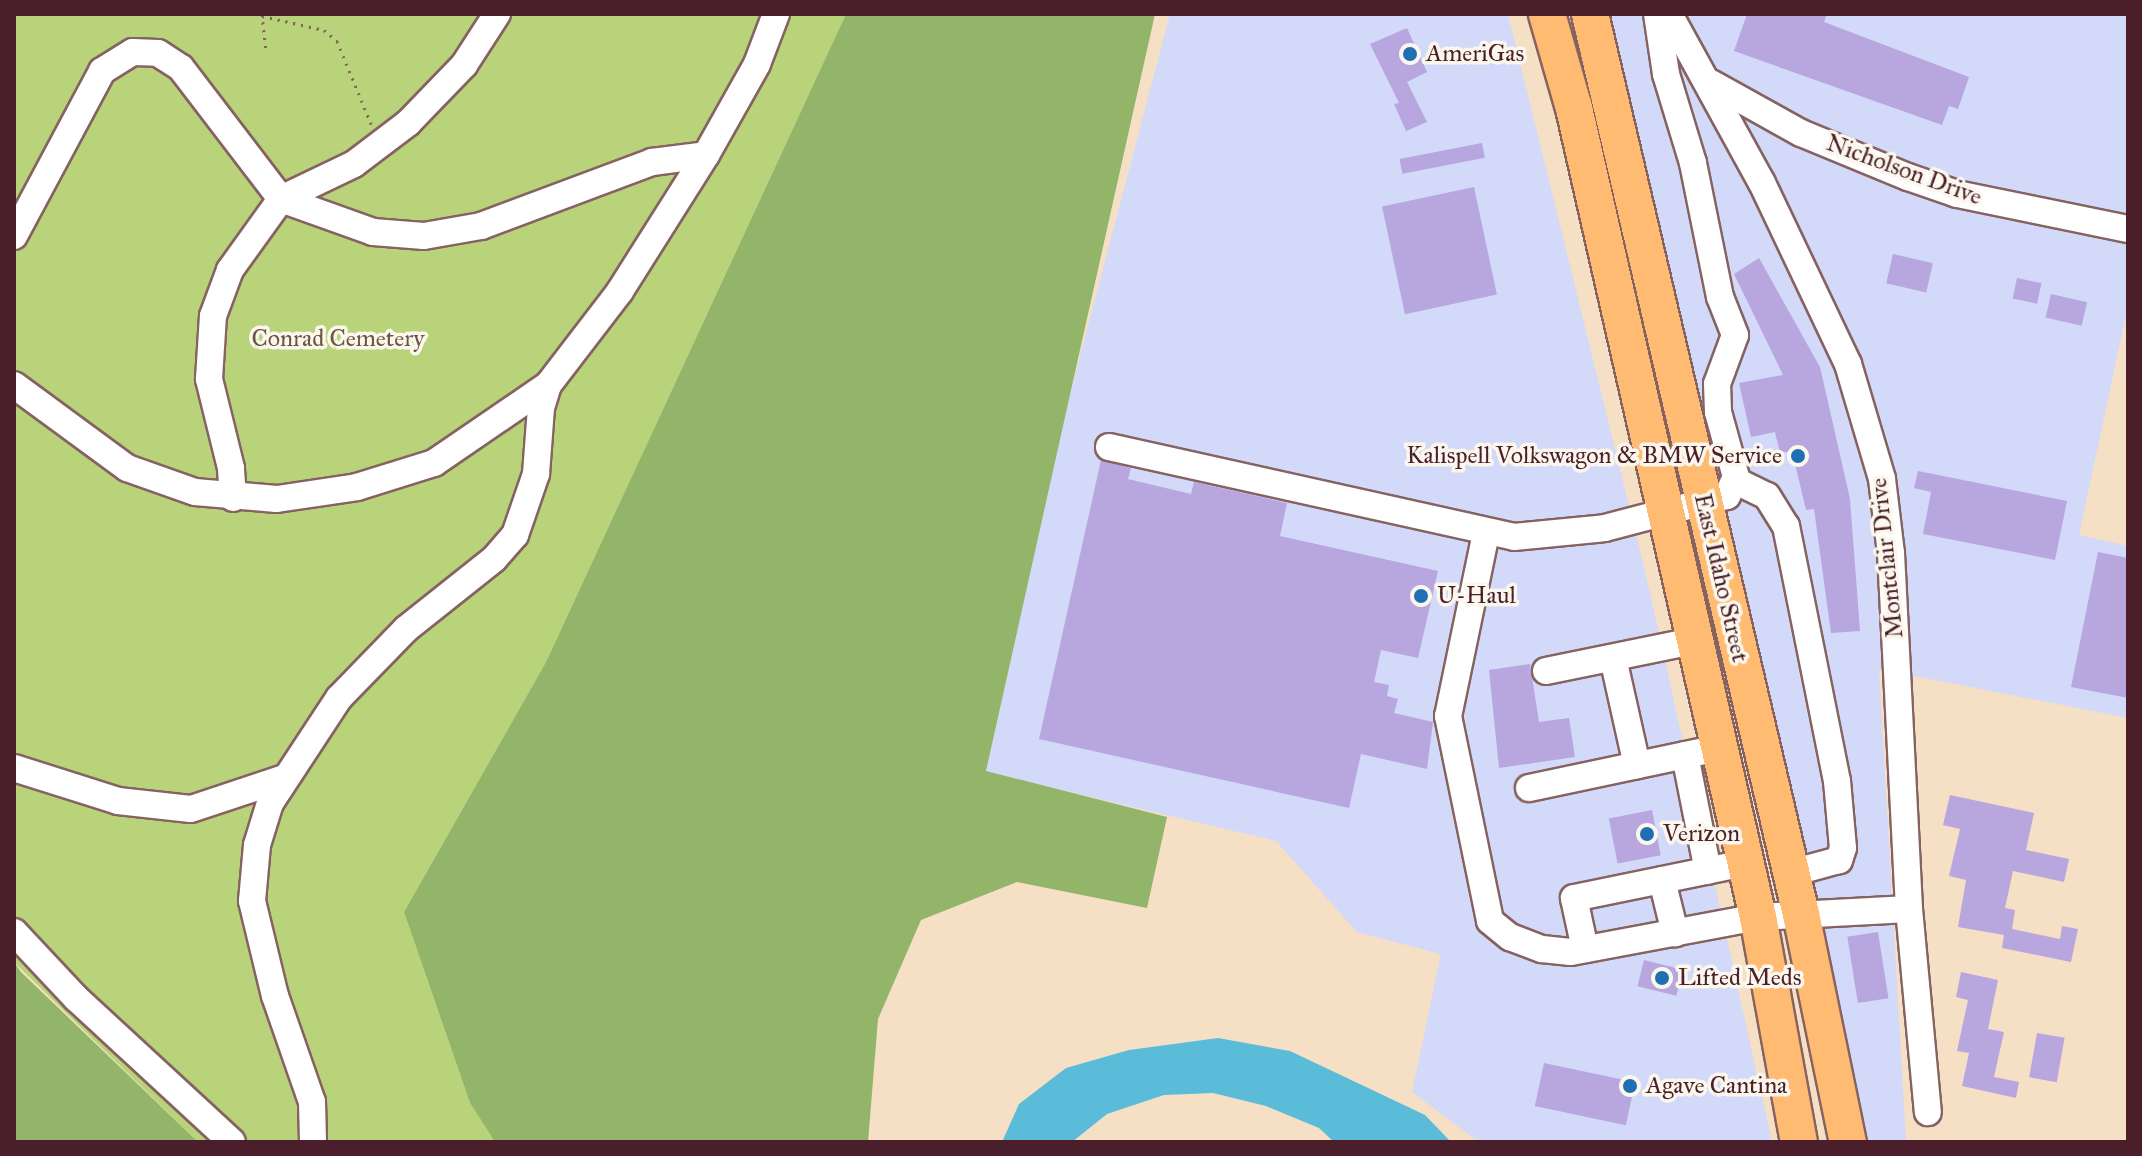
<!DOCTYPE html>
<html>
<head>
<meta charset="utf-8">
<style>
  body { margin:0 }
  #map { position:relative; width:2142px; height:1156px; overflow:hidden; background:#f5dfc5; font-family:"IM FELL Great Primer",serif }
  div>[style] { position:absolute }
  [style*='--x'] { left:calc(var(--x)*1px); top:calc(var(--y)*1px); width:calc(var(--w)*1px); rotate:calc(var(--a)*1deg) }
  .built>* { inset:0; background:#d2d9f9 }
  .green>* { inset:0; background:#b8d379 }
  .forest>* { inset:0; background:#92b569 }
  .water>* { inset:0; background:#5abcd9 }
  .building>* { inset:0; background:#b8a6df; transform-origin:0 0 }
  .path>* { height:3px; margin-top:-1.5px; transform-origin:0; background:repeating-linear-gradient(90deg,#866261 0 2px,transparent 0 8px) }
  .roads { filter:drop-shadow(2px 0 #866261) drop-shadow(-2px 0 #866261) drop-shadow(0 2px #866261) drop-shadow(0 -2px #866261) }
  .minor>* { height:26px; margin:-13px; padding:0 13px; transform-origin:13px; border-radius:13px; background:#fff }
  .highway>* { height:36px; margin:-18px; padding:0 18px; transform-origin:18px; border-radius:18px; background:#ffbb71 }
  .dots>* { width:22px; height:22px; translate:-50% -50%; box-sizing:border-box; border:4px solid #fbf7ec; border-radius:50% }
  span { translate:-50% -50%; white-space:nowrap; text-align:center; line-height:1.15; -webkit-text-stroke:7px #fbf7ec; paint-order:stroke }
  .poi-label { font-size:24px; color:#4a1f2b }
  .left { translate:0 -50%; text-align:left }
  .right { translate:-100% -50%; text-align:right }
  .street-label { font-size:24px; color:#4a1f2b }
  .park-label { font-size:24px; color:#6b5542 }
  .frame { position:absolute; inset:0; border:16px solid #4a1f2b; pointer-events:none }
</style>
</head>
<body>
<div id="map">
  <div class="built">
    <i style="clip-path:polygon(1170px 14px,1508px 14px,1645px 571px,1772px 1142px,1479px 1142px,1412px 1092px,1441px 954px,1357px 932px,1276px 841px,986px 772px,1067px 406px)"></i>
    <i style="clip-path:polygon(1607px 14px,2128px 14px,2128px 305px,2079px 535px,2128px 546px,2128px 718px,1879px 669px,1906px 1142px,1863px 1142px)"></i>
  </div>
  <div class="green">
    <i style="clip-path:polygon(14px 14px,846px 14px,546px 662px,404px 912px,470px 1103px,495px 1142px,198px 1142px,14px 962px)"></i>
  </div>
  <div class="forest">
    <i style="clip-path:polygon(846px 14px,1155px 14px,986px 771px,1167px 817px,1147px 908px,1017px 882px,921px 920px,878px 1019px,868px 1142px,495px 1142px,470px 1103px,404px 912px,546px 662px)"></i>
    <i style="clip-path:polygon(14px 962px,21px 972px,198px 1142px,14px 1142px)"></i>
  </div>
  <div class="water">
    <i style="clip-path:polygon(1218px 1038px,1290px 1051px,1425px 1115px,1451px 1142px,1334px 1142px,1319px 1128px,1266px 1106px,1213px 1093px,1164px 1095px,1107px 1114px,1072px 1142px,1002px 1142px,1019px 1104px,1066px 1068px,1129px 1050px)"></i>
  </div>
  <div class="building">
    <i style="clip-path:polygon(1747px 14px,1827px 14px,1824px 22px,1969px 77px,1958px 109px,1949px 106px,1942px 125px,1734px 51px)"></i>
    <i style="clip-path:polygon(1407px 28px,1427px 72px,1407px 82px,1427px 122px,1406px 131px,1394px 104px,1399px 103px,1370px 44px)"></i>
    <i style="left:1482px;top:143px;width:15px;height:84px;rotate:79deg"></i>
    <i style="left:1474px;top:187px;width:110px;height:94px;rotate:78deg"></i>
    <i style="left:1893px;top:254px;width:41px;height:30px;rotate:13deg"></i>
    <i style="clip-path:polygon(1759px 258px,1820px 367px,1850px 499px,1860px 631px,1831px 633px,1814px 509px,1806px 510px,1792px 451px,1780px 453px,1775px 432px,1751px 437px,1739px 383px,1783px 375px,1734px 274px)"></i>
    <i style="left:2017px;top:278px;width:25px;height:21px;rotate:12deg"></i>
    <i style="left:2051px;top:294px;width:37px;height:24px;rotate:13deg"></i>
    <i style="clip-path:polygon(1101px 460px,1131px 468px,1128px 479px,1191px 494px,1194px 482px,1287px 503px,1280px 536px,1438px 571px,1418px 658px,1381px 650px,1374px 682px,1389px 685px,1387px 696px,1398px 699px,1394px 713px,1433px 722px,1427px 769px,1361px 754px,1349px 808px,1039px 739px)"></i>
    <i style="clip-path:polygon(1918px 471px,2067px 501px,2055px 560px,1923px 534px,1931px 492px,1914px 488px)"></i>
    <i style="clip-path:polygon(2098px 552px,2128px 558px,2128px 698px,2071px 687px)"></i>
    <i style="clip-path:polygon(1530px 664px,1539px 722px,1569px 718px,1575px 757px,1499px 768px,1489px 670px)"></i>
    <i style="clip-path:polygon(1950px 795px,2034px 813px,2026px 850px,2069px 859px,2064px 882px,2013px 871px,2005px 908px,2015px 910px,2012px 929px,2060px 939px,2062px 926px,2078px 929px,2071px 962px,2002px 948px,2004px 935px,1958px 927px,1966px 880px,1949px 876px,1960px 829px,1943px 825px)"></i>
    <i style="left:1652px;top:810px;width:46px;height:44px;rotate:79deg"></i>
    <i style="left:1878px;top:932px;width:67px;height:31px;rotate:81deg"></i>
    <i style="left:1644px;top:960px;width:40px;height:27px;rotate:14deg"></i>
    <i style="clip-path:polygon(1961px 972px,1998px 980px,1988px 1029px,2004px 1032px,1994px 1077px,2019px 1082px,2016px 1098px,1962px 1086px,1969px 1053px,1957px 1051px,1968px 1000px,1956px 997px)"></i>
    <i style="left:2037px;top:1033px;width:28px;height:45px;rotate:10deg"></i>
    <i style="left:1544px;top:1063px;width:93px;height:44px;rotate:12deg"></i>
  </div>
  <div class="path">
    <i style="--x:262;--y:14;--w:39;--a:84"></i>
    <i style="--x:262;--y:16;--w:64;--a:12.7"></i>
    <i style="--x:324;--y:30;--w:17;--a:40"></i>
    <i style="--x:337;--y:41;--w:90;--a:67.7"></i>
  </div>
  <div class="roads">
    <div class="minor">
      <i style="--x:1669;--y:14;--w:193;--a:61.2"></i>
      <i style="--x:1762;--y:183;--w:200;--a:64.6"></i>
      <i style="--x:1848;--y:364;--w:120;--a:73.5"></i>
      <i style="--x:1882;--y:479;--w:75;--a:83.1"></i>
      <i style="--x:1891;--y:553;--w:356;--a:87.1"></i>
      <i style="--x:1909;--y:909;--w:204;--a:84.7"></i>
      <i style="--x:1711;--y:83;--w:103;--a:29.1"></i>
      <i style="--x:1801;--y:133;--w:116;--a:22.4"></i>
      <i style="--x:1908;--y:177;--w:52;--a:19.1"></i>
      <i style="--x:1957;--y:194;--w:175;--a:11.6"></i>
      <i style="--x:14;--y:236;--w:187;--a:-61.9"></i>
      <i style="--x:102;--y:71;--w:36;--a:-32"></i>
      <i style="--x:133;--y:52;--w:25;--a:2"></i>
      <i style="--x:158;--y:53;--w:27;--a:33"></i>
      <i style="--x:181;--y:68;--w:165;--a:52.6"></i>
      <i style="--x:281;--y:199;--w:98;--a:19.7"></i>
      <i style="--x:373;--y:232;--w:51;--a:4.5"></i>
      <i style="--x:424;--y:236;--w:58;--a:-10"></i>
      <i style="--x:481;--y:226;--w:183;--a:-20.5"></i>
      <i style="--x:652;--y:162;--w:54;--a:-7.4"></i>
      <i style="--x:14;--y:385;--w:140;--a:36.3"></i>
      <i style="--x:127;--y:468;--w:72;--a:19.4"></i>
      <i style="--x:195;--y:492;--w:82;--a:4.9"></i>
      <i style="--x:277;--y:499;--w:81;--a:-8.5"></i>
      <i style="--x:357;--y:487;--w:81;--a:-17.3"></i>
      <i style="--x:434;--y:463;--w:138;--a:-34.4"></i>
      <i style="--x:1109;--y:447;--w:415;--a:12.5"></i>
      <i style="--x:1514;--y:537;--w:91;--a:-5.6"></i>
      <i style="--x:1605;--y:528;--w:126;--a:-14.7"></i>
      <i style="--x:1727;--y:496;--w:21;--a:-65"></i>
      <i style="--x:1736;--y:477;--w:67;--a:-105.5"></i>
      <i style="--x:1718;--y:412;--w:28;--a:-92"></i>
      <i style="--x:1717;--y:384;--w:52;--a:-69.8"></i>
      <i style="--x:1735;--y:335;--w:41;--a:-111.5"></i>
      <i style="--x:1720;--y:297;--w:137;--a:-101.4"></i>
      <i style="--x:1693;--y:163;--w:93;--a:-106.9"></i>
      <i style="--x:1666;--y:74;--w:61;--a:-98.5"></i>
      <i style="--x:1736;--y:481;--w:34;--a:26"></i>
      <i style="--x:1767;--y:496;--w:36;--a:58"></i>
      <i style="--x:1786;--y:526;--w:260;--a:78.7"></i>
      <i style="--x:1837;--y:781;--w:67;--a:84.9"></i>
      <i style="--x:1843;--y:848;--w:13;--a:108"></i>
      <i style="--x:1839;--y:860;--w:50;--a:164.8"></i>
      <i style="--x:233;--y:498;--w:30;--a:-94"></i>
      <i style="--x:231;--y:468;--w:92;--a:-103.9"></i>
      <i style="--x:209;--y:379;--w:63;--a:-86.4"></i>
      <i style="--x:213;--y:316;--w:49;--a:-69.7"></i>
      <i style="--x:230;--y:270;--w:87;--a:-54.3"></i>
      <i style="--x:281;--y:199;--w:81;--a:-25.6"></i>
      <i style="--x:354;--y:164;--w:68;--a:-37.2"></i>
      <i style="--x:408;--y:123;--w:81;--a:-46"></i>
      <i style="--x:464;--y:65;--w:61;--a:-57.1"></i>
      <i style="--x:1486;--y:533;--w:187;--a:101.7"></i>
      <i style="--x:1448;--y:716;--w:209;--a:78.4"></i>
      <i style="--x:1490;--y:921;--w:26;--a:39"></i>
      <i style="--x:1510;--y:937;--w:34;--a:21"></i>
      <i style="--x:1542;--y:949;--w:29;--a:6"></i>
      <i style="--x:1571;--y:952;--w:190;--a:-10.6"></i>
      <i style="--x:1758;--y:917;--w:151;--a:-3"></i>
      <i style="--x:1613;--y:658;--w:110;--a:77.4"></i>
      <i style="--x:1546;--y:671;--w:150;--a:-11.5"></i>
      <i style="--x:1685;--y:755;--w:118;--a:78.8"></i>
      <i style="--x:14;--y:768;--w:109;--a:17.6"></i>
      <i style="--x:118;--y:801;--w:73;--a:6.3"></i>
      <i style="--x:191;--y:809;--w:98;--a:-18.4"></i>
      <i style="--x:1529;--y:788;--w:194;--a:-11.9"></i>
      <i style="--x:1662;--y:880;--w:55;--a:76.2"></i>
      <i style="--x:14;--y:932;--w:91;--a:46.8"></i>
      <i style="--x:76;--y:998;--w:212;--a:42.7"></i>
      <i style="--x:1585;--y:949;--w:52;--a:-102.2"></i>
      <i style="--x:1574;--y:898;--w:175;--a:-11.6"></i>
      <i style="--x:313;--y:1142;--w:40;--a:-91.4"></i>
      <i style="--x:312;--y:1102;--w:112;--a:-109.2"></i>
      <i style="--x:275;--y:996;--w:98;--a:-103.6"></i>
      <i style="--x:252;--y:901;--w:56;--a:-84.9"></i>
      <i style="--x:257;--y:845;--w:44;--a:-72.8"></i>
      <i style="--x:270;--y:803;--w:126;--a:-56.7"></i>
      <i style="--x:339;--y:698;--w:96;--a:-45.8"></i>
      <i style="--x:406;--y:629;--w:112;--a:-38.5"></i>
      <i style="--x:494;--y:559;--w:32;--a:-49"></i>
      <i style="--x:515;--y:535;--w:65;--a:-71"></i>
      <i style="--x:536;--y:474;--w:66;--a:-85.7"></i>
      <i style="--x:541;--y:408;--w:24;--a:-73"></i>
      <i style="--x:548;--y:385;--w:118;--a:-52.5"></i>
      <i style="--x:620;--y:291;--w:161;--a:-57.7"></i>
      <i style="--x:706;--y:155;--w:104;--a:-60.7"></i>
      <i style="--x:757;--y:64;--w:53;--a:-69.2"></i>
    </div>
    <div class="highway">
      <i style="--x:1547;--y:14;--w:98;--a:74"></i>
      <i style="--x:1574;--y:108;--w:830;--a:77.19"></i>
      <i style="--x:1758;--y:917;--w:229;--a:79.7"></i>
      <i style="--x:1590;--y:14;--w:924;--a:76.81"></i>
      <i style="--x:1801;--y:914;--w:233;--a:78.4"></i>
    </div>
  </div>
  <div class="dots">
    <i style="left:1410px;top:54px;background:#1f6fb2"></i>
    <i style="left:1798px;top:456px;background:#1f6fb2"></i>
    <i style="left:1421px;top:596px;background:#1f6fb2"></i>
    <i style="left:1647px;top:834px;background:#1f6fb2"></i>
    <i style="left:1662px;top:978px;background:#1f6fb2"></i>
    <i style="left:1630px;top:1086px;background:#1f6fb2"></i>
  </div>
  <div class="poi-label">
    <span class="left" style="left:1426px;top:54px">AmeriGas</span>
    <span class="right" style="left:1782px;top:456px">Kalispell Volkswagon &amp; BMW Service</span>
    <span class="left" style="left:1437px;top:596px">U-Haul</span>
    <span class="left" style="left:1663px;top:834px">Verizon</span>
    <span class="left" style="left:1678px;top:978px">Lifted Meds</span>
    <span class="left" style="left:1646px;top:1086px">Agave Cantina</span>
  </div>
  <div class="street-label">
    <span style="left:1904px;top:170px;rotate:20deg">Nicholson Drive</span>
    <span style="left:1887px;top:558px;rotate:-96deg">Montclair Drive</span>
    <span style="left:1721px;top:578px;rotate:77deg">East Idaho Street</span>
  </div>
  <div class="park-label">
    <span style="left:338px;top:339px">Conrad Cemetery</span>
  </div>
  <div class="frame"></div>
</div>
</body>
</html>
